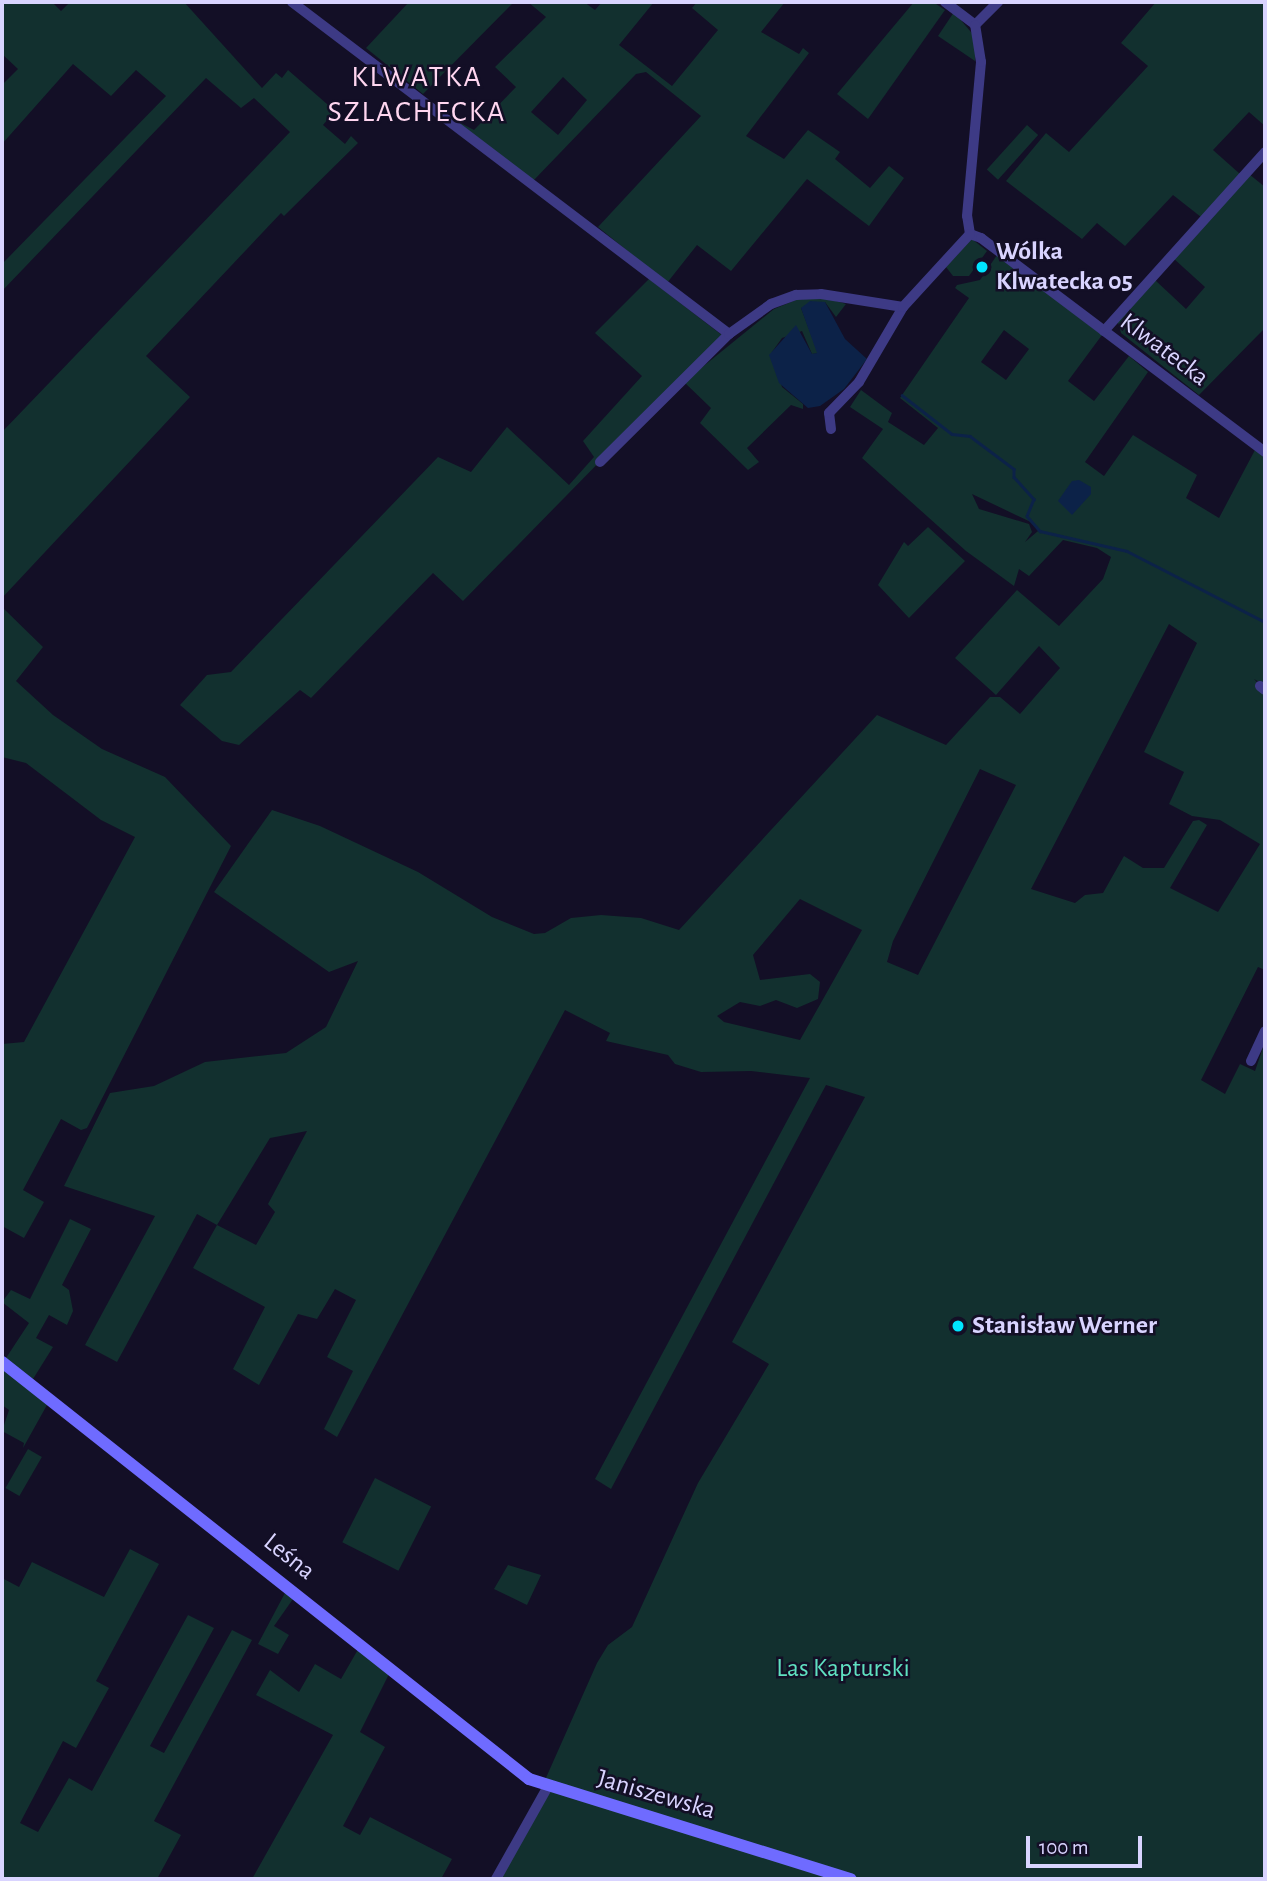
<!DOCTYPE html>
<html>
<head>
<meta charset="utf-8">
<style>
  body { margin:0 }
  #map { position:relative; width:1267px; height:1881px; overflow:hidden; background:#130f26; font-family:"Alegreya Sans",sans-serif }
  div>[style] { position:absolute }
  [style*='--x'] { left:calc(var(--x)*1px); top:calc(var(--y)*1px); width:calc(var(--w)*1px); rotate:calc(var(--a)*1deg) }
  .green>* { inset:0; background:#12302f; transform-origin:0 0 }
  .water>* { inset:0; background:#0c2248 }
  .stream>* { height:2.5px; margin:-1.25px; padding:0 1.25px; transform-origin:1.25px; border-radius:1.25px; background:#0c2248 }
  .street>* { height:10px; margin:-5px; padding:0 5px; transform-origin:5px; border-radius:5px; background:#3d3a85 }
  .secondary>* { height:12px; margin:-6px; padding:0 6px; transform-origin:6px; border-radius:6px; background:#6f6bff }
  .dots>* { width:19px; height:19px; translate:-50% -50%; box-sizing:border-box; border:4px solid #130f26; border-radius:50% }
  span { translate:-50% -50%; white-space:nowrap; text-align:center; line-height:1.15; -webkit-text-stroke:5px #130f26; paint-order:stroke }
  .poi-label { font-size:26px; color:#d9d4ff; font-weight:700 }
  .left { translate:0 -50%; text-align:left }
  .street-label { font-size:26px; color:#d9d4ff }
  .park-label { font-size:26px; color:#5fe0c0 }
  .quarter-label { font-size:30px; color:#ffd6f0; letter-spacing:2px }
  .frame { position:absolute; inset:0; border:4px solid #d9d4ff; pointer-events:none }
  .scale { position:absolute; left:1026px; top:1836px; width:116px; height:32px; box-sizing:border-box; border:4px solid #d9d4ff; border-top:0; padding-left:9px; font-size:21px; line-height:24px; white-space:nowrap; color:#d9d4ff; -webkit-text-stroke:5px #130f26; paint-order:stroke }
</style>
</head>
<body>
<div id="map">
  <div class="green">
    <i style="clip-path:polygon(2px 2px,52px 2px,61px 11px,70px 2px,184px 2px,262px 88px,276px 73px,282px 78px,288px 70px,335px 111px,323px 125px,345px 144px,351px 136px,358px 143px,284px 216px,281px 213px,146px 356px,190px 397px,2px 598px,2px 432px,290px 132px,254px 98px,241px 108px,206px 78px,2px 291px,2px 264px,166px 96px,136px 70px,111px 96px,73px 64px,2px 144px,2px 85px,18px 69px,2px 54px)"></i>
    <i style="clip-path:polygon(409px 2px,514px 2px,423px 94px,366px 48px)"></i>
    <i style="clip-path:polygon(evenodd,528px 2px,584px 2px,595px 10px,602px 2px,654px 2px,619px 45px,672px 86px,718px 30px,692px 8px,697px 2px,785px 2px,761px 32px,799px 54px,803px 48px,809px 53px,746px 136px,784px 159px,808px 130px,840px 152px,835px 159px,870px 188px,889px 166px,904px 178px,869px 226px,807px 179px,731px 271px,697px 245px,667px 283px,598px 227px,701px 116px,646px 72px,636px 74px,533px 181px,449px 117px,474px 130px,516px 87px,495px 67px,546px 17px,528px 2px,563px 77px,587px 100px,558px 135px,531px 112px,563px 77px)"></i>
    <i style="clip-path:polygon(914px 2px,933px 2px,945px 10px,868px 119px,837px 94px)"></i>
    <i style="clip-path:polygon(1156px 2px,1265px 2px,1265px 126px,1249px 112px,1213px 150px,1240px 174px,1201px 217px,1173px 195px,1125px 246px,1097px 223px,1082px 239px,1006px 181px,1046px 133px,1069px 152px,1148px 66px,1121px 43px)"></i>
    <i style="clip-path:polygon(954px 12px,976px 38px,975px 61px,938px 36px)"></i>
    <i style="left:1027px;top:125px;width:15px;height:60px;rotate:42deg"></i>
    <i style="clip-path:polygon(1249px 174px,1265px 187px,1265px 328px,1199px 395px,1121px 333px,1117px 319px,1155px 280px,1186px 309px,1205px 287px,1173px 258px)"></i>
    <i style="clip-path:polygon(972px 239px,987px 251px,969px 276px,953px 276px,946px 267px)"></i>
    <i style="clip-path:polygon(evenodd,997px 255px,1102px 335px,1068px 381px,1094px 401px,1129px 356px,1148px 372px,1085px 462px,1104px 476px,1133px 435px,1197px 475px,1186px 498px,1219px 518px,1255px 450px,1265px 458px,1265px 685px,1254px 679px,1265px 691px,1265px 970px,1258px 967px,1201px 1080px,1225px 1094px,1240px 1064px,1255px 1071px,1265px 1042px,1265px 1879px,501px 1879px,597px 1663px,608px 1645px,632px 1627px,698px 1483px,769px 1364px,732px 1342px,865px 1097px,826px 1085px,611px 1489px,595px 1479px,810px 1078px,751px 1071px,701px 1072px,675px 1064px,668px 1055px,606px 1041px,610px 1033px,565px 1010px,337px 1437px,324px 1429px,353px 1371px,327px 1357px,356px 1300px,335px 1289px,317px 1319px,298px 1314px,259px 1385px,233px 1369px,265px 1307px,193px 1268px,217px 1225px,197px 1214px,117px 1362px,85px 1345px,155px 1216px,64px 1186px,110px 1093px,154px 1086px,205px 1062px,286px 1053px,326px 1027px,358px 961px,329px 972px,214px 892px,272px 810px,320px 826px,418px 872px,492px 917px,534px 934px,545px 933px,571px 918px,601px 915px,641px 918px,679px 930px,877px 715px,946px 745px,990px 697px,1000px 697px,1020px 714px,1060px 668px,1039px 646px,996px 695px,955px 658px,1017px 590px,1059px 626px,1103px 579px,1111px 557px,1097px 548px,1063px 540px,1029px 576px,1019px 569px,1014px 586px,966px 551px,862px 458px,883px 429px,850px 407px,861px 390px,892px 413px,888px 422px,924px 445px,938px 428px,900px 398px,969px 298px,955px 288px,957px 285px,980px 280px,997px 255px,1004px 330px,1029px 349px,1006px 380px,981px 362px,1004px 330px,997px 255px,972px 494px,1035px 524px,1038px 531px,1025px 542px,1032px 532px,1029px 524px,979px 509px,972px 494px,997px 255px,1169px 624px,1197px 643px,1144px 752px,1184px 772px,1169px 804px,1192px 816px,1220px 820px,1260px 844px,1218px 912px,1170px 888px,1207px 825px,1199px 820px,1193px 821px,1164px 868px,1143px 868px,1124px 856px,1103px 893px,1085px 895px,1075px 903px,1031px 889px,1169px 624px,997px 255px,980px 769px,1016px 785px,918px 975px,887px 962px,893px 941px,980px 769px,997px 255px,800px 899px,862px 930px,800px 1040px,724px 1022px,717px 1016px,740px 1002px,760px 1006px,776px 1000px,797px 1008px,818px 999px,820px 982px,810px 974px,760px 980px,753px 955px,800px 899px,997px 255px,307px 1131px,268px 1204px,275px 1212px,256px 1245px,217px 1225px,270px 1138px,307px 1131px)"></i>
    <i style="clip-path:polygon(649px 279px,723px 336px,463px 601px,433px 573px,311px 698px,300px 690px,239px 745px,222px 741px,180px 705px,207px 675px,231px 672px,438px 457px,471px 472px,507px 427px,569px 485px,594px 457px,583px 441px,642px 376px,595px 333px)"></i>
    <i style="clip-path:polygon(823px 297px,846px 304px,836px 317px,825px 302px,801px 308px,818px 353px,812px 354px,802px 331px,782px 338px,772px 352px,782px 387px,803px 404px,803px 409px,791px 405px,747px 448px,759px 462px,748px 470px,700px 423px,711px 408px,684px 382px,774px 309px,796px 300px)"></i>
    <i style="clip-path:polygon(928px 527px,965px 561px,909px 618px,878px 585px,904px 542px,908px 546px)"></i>
    <i style="clip-path:polygon(2px 607px,43px 647px,16px 681px,53px 715px,102px 749px,165px 777px,231px 846px,87px 1128px,81px 1130px,61px 1119px,23px 1190px,44px 1202px,24px 1238px,2px 1226px,2px 1044px,24px 1042px,135px 837px,101px 820px,26px 763px,2px 757px)"></i>
    <i style="clip-path:polygon(70px 1219px,91px 1229px,62px 1285px,69px 1290px,73px 1311px,67px 1325px,49px 1315px,36px 1338px,53px 1347px,33px 1379px,6px 1358px,29px 1323px,2px 1302px,11px 1290px,30px 1299px)"></i>
    <i style="clip-path:polygon(2px 1367px,47px 1405px,23px 1448px,24px 1443px,2px 1431px,9px 1410px,2px 1405px)"></i>
    <i style="left:28px;top:1449px;width:16px;height:45px;rotate:30deg"></i>
    <i style="left:375px;top:1478px;width:63px;height:72px;rotate:27deg"></i>
    <i style="clip-path:polygon(130px 1549px,159px 1564px,96px 1681px,109px 1688px,76px 1748px,63px 1741px,20px 1823px,38px 1832px,69px 1778px,92px 1791px,188px 1615px,214px 1628px,150px 1746px,164px 1753px,232px 1630px,252px 1640px,154px 1821px,181px 1835px,157px 1879px,2px 1879px,2px 1578px,19px 1587px,32px 1562px,104px 1597px)"></i>
    <i style="clip-path:polygon(508px 1565px,541px 1575px,527px 1605px,494px 1589px)"></i>
    <i style="clip-path:polygon(286px 1591px,293px 1599px,274px 1626px,289px 1635px,278px 1654px,258px 1644px)"></i>
    <i style="clip-path:polygon(360px 1646px,390px 1672px,360px 1732px,385px 1747px,343px 1826px,360px 1835px,370px 1817px,452px 1859px,441px 1879px,252px 1879px,333px 1735px,256px 1695px,270px 1670px,299px 1692px,315px 1664px,341px 1679px)"></i>
  </div>
  <div class="water">
    <i style="clip-path:polygon(810px 301px,825px 302px,845px 339px,867px 359px,844px 389px,820px 406px,808px 408px,779px 383px,769px 355px,796px 325px,812px 354px,817px 353px,801px 308px)"></i>
    <i style="clip-path:polygon(1079px 480px,1091px 487px,1091px 494px,1072px 515px,1058px 501px,1072px 481px)"></i>
  </div>
  <div class="stream">
    <i style="--x:902;--y:395;--w:63;--a:38"></i>
    <i style="--x:952;--y:434;--w:18;--a:6"></i>
    <i style="--x:970;--y:436;--w:55;--a:36.9"></i>
    <i style="--x:1014;--y:469;--w:8;--a:90"></i>
    <i style="--x:1014;--y:477;--w:30;--a:48"></i>
    <i style="--x:1034;--y:499;--w:18;--a:112"></i>
    <i style="--x:1027;--y:516;--w:20;--a:49"></i>
    <i style="--x:1040;--y:531;--w:89;--a:12.9"></i>
    <i style="--x:1127;--y:551;--w:155;--a:27.2"></i>
  </div>
  <div class="street">
    <i style="--x:292;--y:2;--w:549;--a:37.22"></i>
    <i style="--x:945;--y:2;--w:38;--a:37"></i>
    <i style="--x:975;--y:25;--w:33;--a:-45"></i>
    <i style="--x:970;--y:234;--w:12;--a:20"></i>
    <i style="--x:981;--y:238;--w:356;--a:37"></i>
    <i style="--x:970;--y:234;--w:18;--a:-99"></i>
    <i style="--x:967;--y:216;--w:155;--a:-84.8"></i>
    <i style="--x:981;--y:62;--w:37;--a:-99"></i>
    <i style="--x:1104;--y:331;--w:241;--a:-48"></i>
    <i style="--x:831;--y:429;--w:16;--a:-97"></i>
    <i style="--x:829;--y:413;--w:43;--a:-45.9"></i>
    <i style="--x:859;--y:382;--w:87;--a:-59.6"></i>
    <i style="--x:600;--y:462;--w:182;--a:-44.8"></i>
    <i style="--x:729;--y:334;--w:52;--a:-35.5"></i>
    <i style="--x:771;--y:304;--w:27;--a:-20"></i>
    <i style="--x:796;--y:295;--w:25;--a:-2"></i>
    <i style="--x:821;--y:294;--w:83;--a:9"></i>
    <i style="--x:903;--y:307;--w:99;--a:-47.5"></i>
    <i style="--x:1260;--y:686;--w:6;--a:39"></i>
    <i style="--x:1251;--y:1061;--w:33;--a:-65"></i>
    <i style="--x:496;--y:1879;--w:104;--a:-60.7"></i>
  </div>
  <div class="secondary">
    <i style="--x:2;--y:1362;--w:672;--a:38.35"></i>
    <i style="--x:529;--y:1779;--w:337;--a:17.3"></i>
  </div>
  <div class="dots">
    <i style="left:982px;top:267px;background:#00e5ff"></i>
    <i style="left:958px;top:1326px;background:#00e5ff"></i>
  </div>
  <div class="poi-label">
    <span class="left" style="left:996px;top:267px">Wólka<br>Klwatecka 05</span>
    <span class="left" style="left:972px;top:1326px">Stanisław Werner</span>
  </div>
  <div class="street-label">
    <span style="left:1164px;top:350px;rotate:37deg">Klwatecka</span>
    <span style="left:289px;top:1557px;rotate:39deg">Leśna</span>
    <span style="left:656px;top:1795px;rotate:16deg">Janiszewska</span>
  </div>
  <div class="park-label">
    <span style="left:843px;top:1669px">Las Kapturski</span>
  </div>
  <div class="quarter-label">
    <span style="left:417px;top:94px">KLWATKA<br>SZLACHECKA</span>
  </div>
  <div class="frame"></div>
  <div class="scale">100 m</div>
</div>
</body>
</html>
